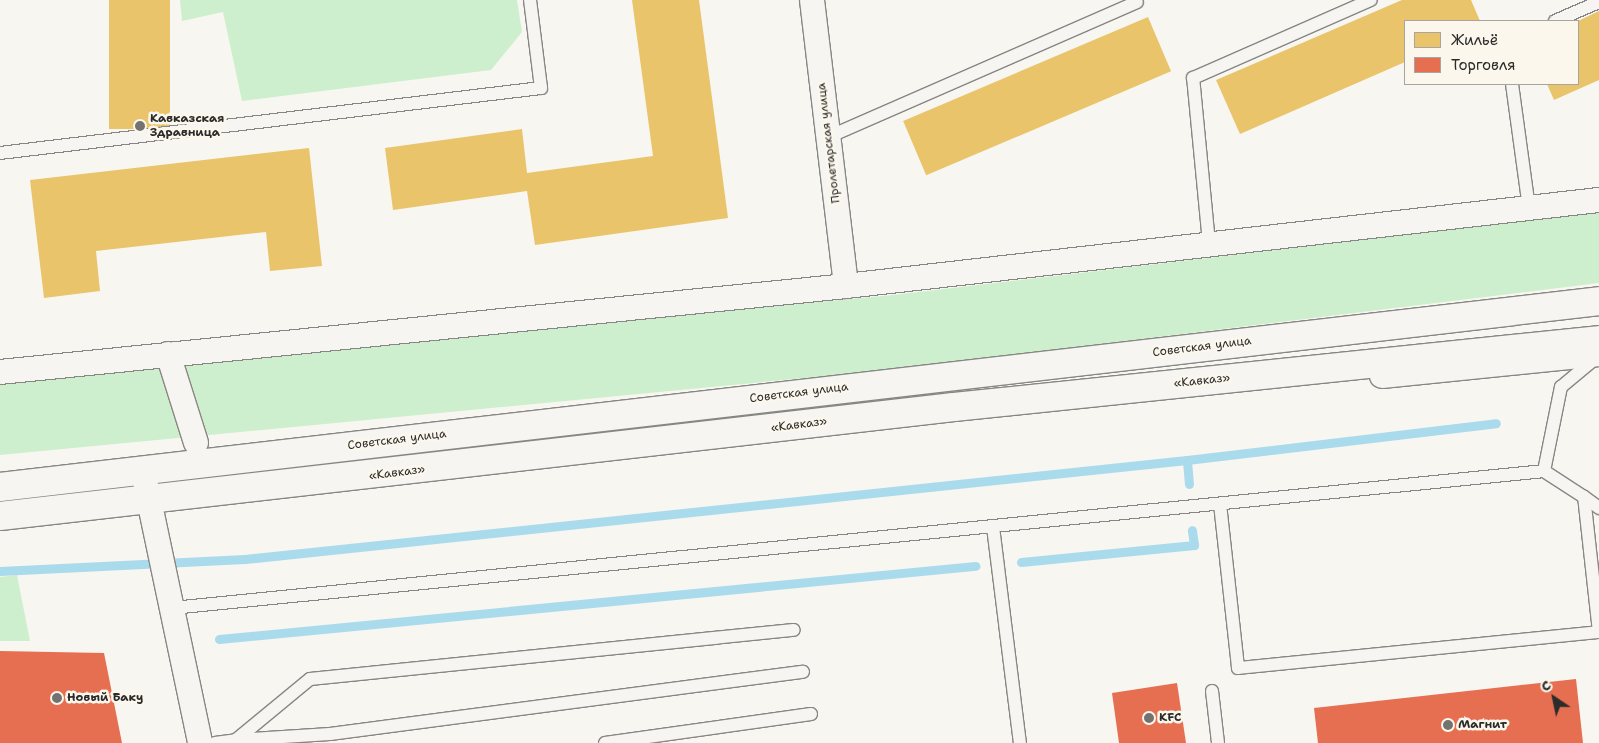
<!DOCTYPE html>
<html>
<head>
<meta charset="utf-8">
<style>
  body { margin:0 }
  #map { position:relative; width:1599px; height:743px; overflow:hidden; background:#f8f6f0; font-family:"Shantell Sans",sans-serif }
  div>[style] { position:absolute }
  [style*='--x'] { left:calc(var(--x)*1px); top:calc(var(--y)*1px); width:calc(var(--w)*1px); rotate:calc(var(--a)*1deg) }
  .green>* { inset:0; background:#cdefce }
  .homes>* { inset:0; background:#e9c46a; transform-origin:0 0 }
  .shops>* { inset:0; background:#e76f51 }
  .stream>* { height:9px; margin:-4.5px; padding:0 4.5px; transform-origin:4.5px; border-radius:4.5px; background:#aadbec }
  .roads { filter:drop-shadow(1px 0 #878684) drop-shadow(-1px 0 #878684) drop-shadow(0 1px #878684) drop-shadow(0 -1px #878684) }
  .lane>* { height:12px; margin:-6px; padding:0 6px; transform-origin:6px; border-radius:6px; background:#f6f5f1 }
  .street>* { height:24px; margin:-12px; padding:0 12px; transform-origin:12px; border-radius:12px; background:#f6f5f1 }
  .highway>* { height:28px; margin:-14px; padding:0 14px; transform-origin:14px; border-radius:14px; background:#f6f5f1 }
  .dots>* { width:14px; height:14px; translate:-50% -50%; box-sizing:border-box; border:2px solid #fbf7ec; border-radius:50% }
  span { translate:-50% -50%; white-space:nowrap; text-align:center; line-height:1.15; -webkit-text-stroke:5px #fbf7ec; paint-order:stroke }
  .poi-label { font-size:12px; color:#2b2b2b; font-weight:700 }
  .left { translate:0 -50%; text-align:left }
  .street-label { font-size:12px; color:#2b2b2b }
  .legend { position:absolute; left:1404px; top:20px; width:175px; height:65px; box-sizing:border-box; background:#fbf7ec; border:1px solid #a8a59f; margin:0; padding:6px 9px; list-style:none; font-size:15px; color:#2b2b2b }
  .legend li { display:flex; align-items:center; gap:10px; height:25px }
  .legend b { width:25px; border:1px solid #a8a59f }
  .north { position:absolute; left:1529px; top:673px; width:50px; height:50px; -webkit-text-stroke:4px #fbf7ec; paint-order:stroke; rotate:326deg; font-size:14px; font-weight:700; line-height:20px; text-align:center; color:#2b2b2b }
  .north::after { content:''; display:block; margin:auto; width:18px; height:22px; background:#2b2b2b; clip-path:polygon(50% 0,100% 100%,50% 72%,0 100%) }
</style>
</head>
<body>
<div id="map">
  <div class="green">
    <i style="clip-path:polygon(180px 0,517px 0,522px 32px,491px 70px,242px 101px,223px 12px,182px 21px)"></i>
    <i style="clip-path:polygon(1599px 212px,1599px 283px,878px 371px,0 455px,0 378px,893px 295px)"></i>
    <i style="clip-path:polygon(17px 575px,30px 641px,0 641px,0 577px)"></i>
  </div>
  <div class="homes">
    <i style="left:109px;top:0;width:61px;height:129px"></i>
    <i style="clip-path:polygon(632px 0,699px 0,728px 218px,535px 245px,527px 191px,393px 210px,385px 148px,522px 129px,527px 173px,653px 156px)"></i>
    <i style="clip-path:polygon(1402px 0,1471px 0,1480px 21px,1405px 21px,1405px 62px,1240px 134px,1216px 80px)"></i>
    <i style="clip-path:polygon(1599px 11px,1599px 80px,1554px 100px,1547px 84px,1578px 84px,1578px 21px)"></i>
    <i style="left:1148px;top:17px;width:59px;height:266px;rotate:67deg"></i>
    <i style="clip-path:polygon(309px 148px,322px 266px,270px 271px,266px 232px,96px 251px,100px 291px,44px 298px,30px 180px)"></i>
  </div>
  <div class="shops">
    <i style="clip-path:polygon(0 651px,104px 653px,122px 743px,0 743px)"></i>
    <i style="clip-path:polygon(1576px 679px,1583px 743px,1318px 743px,1314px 708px)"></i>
    <i style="clip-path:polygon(1177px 683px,1186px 743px,1119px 743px,1112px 693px)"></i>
  </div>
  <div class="stream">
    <i style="--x:1189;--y:484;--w:24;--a:-95"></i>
    <i style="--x:1187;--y:460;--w:311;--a:-6.8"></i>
    <i style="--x:1021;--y:562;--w:174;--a:-5.6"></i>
    <i style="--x:1194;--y:545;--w:15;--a:-98"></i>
    <i style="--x:0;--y:571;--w:245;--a:-2.8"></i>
    <i style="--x:245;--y:559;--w:947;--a:-6"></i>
    <i style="--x:219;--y:639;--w:760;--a:-5.52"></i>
  </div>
  <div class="roads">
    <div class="lane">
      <i style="--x:1555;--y:21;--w:48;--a:-23.4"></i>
      <i style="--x:1512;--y:84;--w:125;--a:82.2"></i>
      <i style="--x:828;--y:137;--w:337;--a:-23.6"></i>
      <i style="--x:0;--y:153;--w:545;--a:-6.85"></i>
      <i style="--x:541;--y:88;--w:89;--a:-97.1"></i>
      <i style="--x:1209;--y:243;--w:166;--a:-95.5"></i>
      <i style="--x:1193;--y:78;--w:194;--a:-23.7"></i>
      <i style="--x:1584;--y:497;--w:19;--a:36"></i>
      <i style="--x:1220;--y:504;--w:165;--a:83.7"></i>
      <i style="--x:1238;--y:668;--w:363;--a:-5.7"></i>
      <i style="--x:1599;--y:632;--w:136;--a:-96.3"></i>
      <i style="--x:1584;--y:497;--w:48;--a:-147"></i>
      <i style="--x:993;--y:527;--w:218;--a:82.9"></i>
      <i style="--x:172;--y:608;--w:1379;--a:-5.7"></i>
      <i style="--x:1544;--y:471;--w:86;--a:-78.6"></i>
      <i style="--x:1561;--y:387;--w:47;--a:-39.8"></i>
      <i style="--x:1212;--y:691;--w:52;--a:83.4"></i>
      <i style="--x:236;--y:740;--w:94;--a:-3.7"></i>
      <i style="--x:330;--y:734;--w:477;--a:-7.5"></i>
      <i style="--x:215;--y:743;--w:21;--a:-8"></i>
      <i style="--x:236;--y:740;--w:96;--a:-39.5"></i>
      <i style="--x:310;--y:679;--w:486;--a:-5.8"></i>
      <i style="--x:605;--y:743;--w:208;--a:-8"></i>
    </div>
    <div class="street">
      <i style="--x:812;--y:0;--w:288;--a:83.2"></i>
      <i style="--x:168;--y:354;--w:93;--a:72.5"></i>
      <i style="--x:0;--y:372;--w:850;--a:-5.8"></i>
      <i style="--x:846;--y:286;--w:758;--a:-6.52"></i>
      <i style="--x:1382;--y:376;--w:218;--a:-5.8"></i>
      <i style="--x:145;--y:481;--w:268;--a:78.1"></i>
    </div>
    <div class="highway">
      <i style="--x:0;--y:487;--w:1610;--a:-6.63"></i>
      <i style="--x:0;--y:516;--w:960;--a:-6.52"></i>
      <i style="--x:954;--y:407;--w:648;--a:-5.93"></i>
    </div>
  </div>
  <div class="dots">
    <i style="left:140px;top:126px;background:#737270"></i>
    <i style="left:57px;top:698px;background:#737270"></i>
    <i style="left:1149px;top:718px;background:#737270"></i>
    <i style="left:1448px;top:725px;background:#737270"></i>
  </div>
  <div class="poi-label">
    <span class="left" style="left:150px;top:126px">Кавказская<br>Здравница</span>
    <span class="left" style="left:67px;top:698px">Новый Баку</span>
    <span class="left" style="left:1159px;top:718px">KFC</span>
    <span class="left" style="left:1458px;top:725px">Магнит</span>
  </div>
  <div class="street-label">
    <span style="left:829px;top:143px;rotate:-97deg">Пролетарская улица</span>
    <span style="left:1202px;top:347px;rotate:-7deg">Советская улица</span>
    <span style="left:1202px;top:381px;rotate:-6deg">«Кавказ»</span>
    <span style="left:799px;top:393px;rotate:-7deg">Советская улица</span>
    <span style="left:799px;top:425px;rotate:-7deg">«Кавказ»</span>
    <span style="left:397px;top:440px;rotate:-7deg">Советская улица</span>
    <span style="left:397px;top:473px;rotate:-7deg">«Кавказ»</span>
  </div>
  <ul class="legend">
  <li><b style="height:14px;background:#e9c46a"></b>Жильё</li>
  <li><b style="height:14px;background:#e76f51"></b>Торговля</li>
  </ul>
  <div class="north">С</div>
</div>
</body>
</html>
